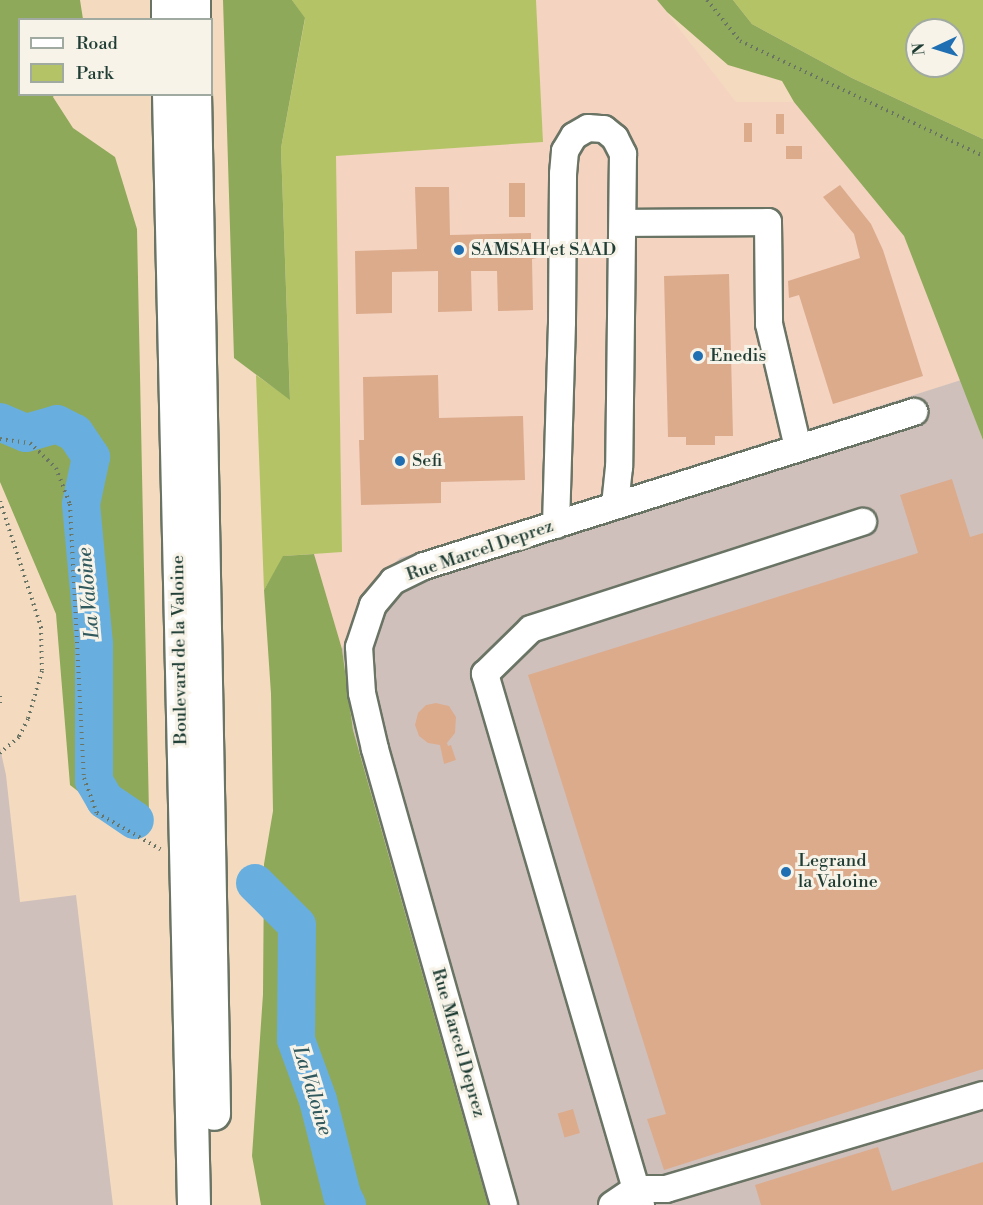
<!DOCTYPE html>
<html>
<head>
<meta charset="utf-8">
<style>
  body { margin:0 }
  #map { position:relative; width:983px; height:1205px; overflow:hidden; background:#f4dbbf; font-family:"Libre Bodoni",serif }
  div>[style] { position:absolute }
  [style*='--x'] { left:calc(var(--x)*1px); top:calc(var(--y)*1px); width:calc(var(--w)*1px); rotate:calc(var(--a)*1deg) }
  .built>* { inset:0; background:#f4d3c1 }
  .industrial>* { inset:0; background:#d0c0bc }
  .green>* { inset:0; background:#b4c366 }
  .forest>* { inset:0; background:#8fa95b }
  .river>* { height:38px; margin:-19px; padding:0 19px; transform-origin:19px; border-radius:19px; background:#68afdf }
  .building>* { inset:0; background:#dcab8c; transform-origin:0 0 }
  .path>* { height:4px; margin-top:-2px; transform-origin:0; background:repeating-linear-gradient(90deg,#6a7465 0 1.5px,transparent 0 6px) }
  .roads { filter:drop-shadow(2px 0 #6a7465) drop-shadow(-2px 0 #6a7465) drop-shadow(0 2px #6a7465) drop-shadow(0 -2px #6a7465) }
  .minor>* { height:26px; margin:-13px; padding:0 13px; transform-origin:13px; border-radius:13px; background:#fff }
  .major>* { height:32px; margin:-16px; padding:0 16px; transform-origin:16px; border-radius:16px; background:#fff }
  .dots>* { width:16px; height:16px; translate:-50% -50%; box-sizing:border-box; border:3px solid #f7f3e8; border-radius:50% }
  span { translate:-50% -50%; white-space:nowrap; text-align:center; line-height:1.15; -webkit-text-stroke:6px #f7f3e8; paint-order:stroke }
  .poi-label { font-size:18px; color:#1f3d34 }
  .left { translate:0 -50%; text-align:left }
  .street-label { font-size:18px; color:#1f3d34 }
  .water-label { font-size:20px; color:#315a5f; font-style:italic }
  .legend { position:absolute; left:18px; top:18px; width:195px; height:78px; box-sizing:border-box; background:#f7f3e8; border:2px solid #a1aaa0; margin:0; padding:8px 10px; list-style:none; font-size:18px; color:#1f3d34 }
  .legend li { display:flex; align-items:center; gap:12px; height:30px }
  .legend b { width:30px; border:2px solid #a1aaa0 }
  .north { position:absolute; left:905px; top:18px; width:60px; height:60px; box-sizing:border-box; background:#f7f3e8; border:2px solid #a1aaa0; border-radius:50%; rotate:266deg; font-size:16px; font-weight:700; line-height:24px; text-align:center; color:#1f3d34 }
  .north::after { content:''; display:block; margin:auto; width:21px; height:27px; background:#1f6fb2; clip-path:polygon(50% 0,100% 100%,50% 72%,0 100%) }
</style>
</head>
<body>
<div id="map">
  <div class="built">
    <i style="clip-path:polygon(536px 0,657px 0,736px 102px,794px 102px,904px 236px,961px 380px,400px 558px,363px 592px,342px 649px,314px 554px,342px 552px,336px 156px,543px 142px)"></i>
  </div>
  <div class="industrial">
    <i style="clip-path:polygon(961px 380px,983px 440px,983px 1205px,488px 1205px,353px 730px,342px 649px,363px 592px,400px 558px)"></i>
    <i style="clip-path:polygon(0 748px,6px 775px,20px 902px,76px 895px,113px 1205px,0 1205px)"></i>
  </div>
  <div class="green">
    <i style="clip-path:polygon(292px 0,536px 0,543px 142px,336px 156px,342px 552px,284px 556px,264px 590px,256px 375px,290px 399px,281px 148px,305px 19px)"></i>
    <i style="clip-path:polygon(evenodd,733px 0,983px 0,983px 139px,852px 78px,752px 24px,733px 0,917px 30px,953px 30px,953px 66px,917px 66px,917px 30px)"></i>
  </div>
  <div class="forest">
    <i style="clip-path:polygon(0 0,80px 0,83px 19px,20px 20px,20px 94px,54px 95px,53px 97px,73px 128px,115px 157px,137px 229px,149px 813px,125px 828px,70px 785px,56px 614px,0 482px)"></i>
    <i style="clip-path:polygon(223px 0,292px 0,305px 18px,281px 148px,290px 400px,234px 358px)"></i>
    <i style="clip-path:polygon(657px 0,733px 0,752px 24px,852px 78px,983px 139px,983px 440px,904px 236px,794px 102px,782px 81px,728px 65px,667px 12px)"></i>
    <i style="clip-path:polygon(314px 554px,342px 649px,353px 730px,488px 1205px,261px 1205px,252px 1156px,263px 994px,264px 864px,273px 811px,271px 694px,264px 590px,283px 556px)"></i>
  </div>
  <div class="river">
    <i style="--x:0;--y:422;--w:28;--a:23"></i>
    <i style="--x:26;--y:433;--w:32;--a:-16"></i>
    <i style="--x:57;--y:424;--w:20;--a:27"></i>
    <i style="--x:75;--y:433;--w:29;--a:56"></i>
    <i style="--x:91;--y:457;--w:48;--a:102"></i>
    <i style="--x:81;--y:504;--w:141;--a:84.7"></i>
    <i style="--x:94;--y:644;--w:137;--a:90"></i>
    <i style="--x:94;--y:781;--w:22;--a:60"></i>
    <i style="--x:105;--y:800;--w:36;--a:34"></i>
    <i style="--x:255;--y:883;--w:59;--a:45"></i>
    <i style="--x:297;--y:925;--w:115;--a:90.5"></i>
    <i style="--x:296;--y:1040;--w:64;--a:69.9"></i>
    <i style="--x:318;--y:1100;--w:98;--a:75.8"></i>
    <i style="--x:342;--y:1195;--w:11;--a:63"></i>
  </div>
  <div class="building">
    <i style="left:776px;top:114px;width:8px;height:20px"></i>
    <i style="left:744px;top:123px;width:8px;height:19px"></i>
    <i style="left:802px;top:146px;width:13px;height:16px;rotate:90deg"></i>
    <i style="left:509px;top:183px;width:16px;height:34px"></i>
    <i style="clip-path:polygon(840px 185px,871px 224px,883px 250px,923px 376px,833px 404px,799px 295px,789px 298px,788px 281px,860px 258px,854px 234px,823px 197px)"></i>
    <i style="clip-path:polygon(415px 187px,449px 187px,450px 235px,531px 233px,531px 247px,537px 247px,537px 258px,532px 259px,533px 310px,498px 311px,497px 271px,471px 271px,472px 311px,438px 312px,438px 271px,392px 272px,392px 313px,356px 314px,355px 251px,417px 249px)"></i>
    <i style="clip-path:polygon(729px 274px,733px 436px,715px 436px,715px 445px,686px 445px,686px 437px,668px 437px,664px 276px)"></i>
    <i style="clip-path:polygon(438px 375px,439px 418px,523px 416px,525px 480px,441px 482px,441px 503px,361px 505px,359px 440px,364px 440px,363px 377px)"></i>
    <i style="clip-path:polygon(952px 479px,970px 537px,983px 533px,983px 1069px,664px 1170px,647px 1119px,666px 1114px,528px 675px,918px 553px,900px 495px)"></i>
    <i style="clip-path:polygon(436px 703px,449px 706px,456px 717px,455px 733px,447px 743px,448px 746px,451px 745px,456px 760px,444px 764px,440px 745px,428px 743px,419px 736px,415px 725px,418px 713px,426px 705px)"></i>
    <i style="left:573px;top:1109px;width:25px;height:16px;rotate:74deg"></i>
    <i style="clip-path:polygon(878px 1147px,892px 1191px,983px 1162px,983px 1205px,761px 1205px,755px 1185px)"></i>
  </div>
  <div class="path">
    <i style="--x:707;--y:0;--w:53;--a:51.2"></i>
    <i style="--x:740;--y:41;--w:269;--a:25.3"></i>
    <i style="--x:0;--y:439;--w:30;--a:8"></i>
    <i style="--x:30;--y:443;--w:36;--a:44"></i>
    <i style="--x:56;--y:468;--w:39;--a:69"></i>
    <i style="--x:70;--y:504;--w:274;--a:87.1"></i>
    <i style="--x:84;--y:778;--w:37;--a:70"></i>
    <i style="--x:97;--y:813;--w:73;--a:29.7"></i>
    <i style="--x:0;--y:501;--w:133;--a:72"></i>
    <i style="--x:41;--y:627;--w:44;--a:88.7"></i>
    <i style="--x:42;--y:671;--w:50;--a:106.3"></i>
    <i style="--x:28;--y:719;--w:20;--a:117"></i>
    <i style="--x:19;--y:737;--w:25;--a:140"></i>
    <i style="--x:0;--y:696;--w:10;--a:90"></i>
  </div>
  <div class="roads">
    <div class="minor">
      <i style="--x:623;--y:223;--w:145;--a:-0.4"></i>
      <i style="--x:768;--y:222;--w:102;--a:89.4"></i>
      <i style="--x:769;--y:324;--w:127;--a:76.8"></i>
      <i style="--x:556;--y:525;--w:203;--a:-88.3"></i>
      <i style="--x:562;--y:322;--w:148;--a:-89.6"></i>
      <i style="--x:563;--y:174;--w:23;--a:-85"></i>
      <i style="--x:565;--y:151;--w:17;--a:-59"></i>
      <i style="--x:574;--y:136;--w:16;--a:-30"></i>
      <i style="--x:588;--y:128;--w:16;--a:4"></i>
      <i style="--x:604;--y:129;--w:14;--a:39"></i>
      <i style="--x:615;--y:138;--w:18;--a:63"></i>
      <i style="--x:623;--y:154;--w:313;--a:90.7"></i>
      <i style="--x:619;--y:467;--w:39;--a:96"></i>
      <i style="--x:504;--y:1205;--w:474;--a:-105.8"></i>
      <i style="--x:375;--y:749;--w:57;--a:-103.1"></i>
      <i style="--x:362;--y:693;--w:46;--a:-93.7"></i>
      <i style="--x:359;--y:647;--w:44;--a:-71.6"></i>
      <i style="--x:373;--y:605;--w:31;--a:-50"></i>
      <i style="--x:393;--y:581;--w:34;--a:-26"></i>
      <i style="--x:424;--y:566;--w:514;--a:-17.45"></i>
      <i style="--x:612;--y:1205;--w:29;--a:-34"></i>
      <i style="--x:636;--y:1189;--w:537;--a:-106.34"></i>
      <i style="--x:485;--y:674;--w:64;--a:-44.4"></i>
      <i style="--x:531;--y:629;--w:349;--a:-17.9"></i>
      <i style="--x:641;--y:1205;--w:17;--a:-107"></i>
      <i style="--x:636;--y:1189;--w:30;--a:0"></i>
      <i style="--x:666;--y:1189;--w:331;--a:-16.5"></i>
    </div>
    <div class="major">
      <i style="--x:168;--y:0;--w:20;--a:90"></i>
      <i style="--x:194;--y:0;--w:20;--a:90"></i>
      <i style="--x:169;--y:94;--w:1111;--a:88.71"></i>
      <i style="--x:195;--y:94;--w:1020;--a:88.93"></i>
    </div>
  </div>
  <div class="dots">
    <i style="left:459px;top:250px;background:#1f6fb2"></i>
    <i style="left:698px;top:356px;background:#1f6fb2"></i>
    <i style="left:400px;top:461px;background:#1f6fb2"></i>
    <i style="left:786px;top:872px;background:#1f6fb2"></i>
  </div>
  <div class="poi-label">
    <span class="left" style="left:471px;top:250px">SAMSAH et SAAD</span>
    <span class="left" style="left:710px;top:356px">Enedis</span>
    <span class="left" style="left:412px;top:461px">Sefi</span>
    <span class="left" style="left:798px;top:872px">Legrand<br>la Valoine</span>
  </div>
  <div class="street-label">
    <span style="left:480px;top:551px;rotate:-19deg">Rue Marcel Deprez</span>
    <span style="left:180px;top:650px;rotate:-91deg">Boulevard de la Valoine</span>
    <span style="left:458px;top:1043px;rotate:74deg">Rue Marcel Deprez</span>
  </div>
  <div class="water-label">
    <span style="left:89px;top:593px;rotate:-95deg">La Valoine</span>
    <span style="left:312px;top:1091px;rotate:73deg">La Valoine</span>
  </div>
  <ul class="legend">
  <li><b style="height:8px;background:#fff"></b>Road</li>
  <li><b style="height:16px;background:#b4c366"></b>Park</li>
  </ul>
  <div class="north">N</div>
</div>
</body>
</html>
